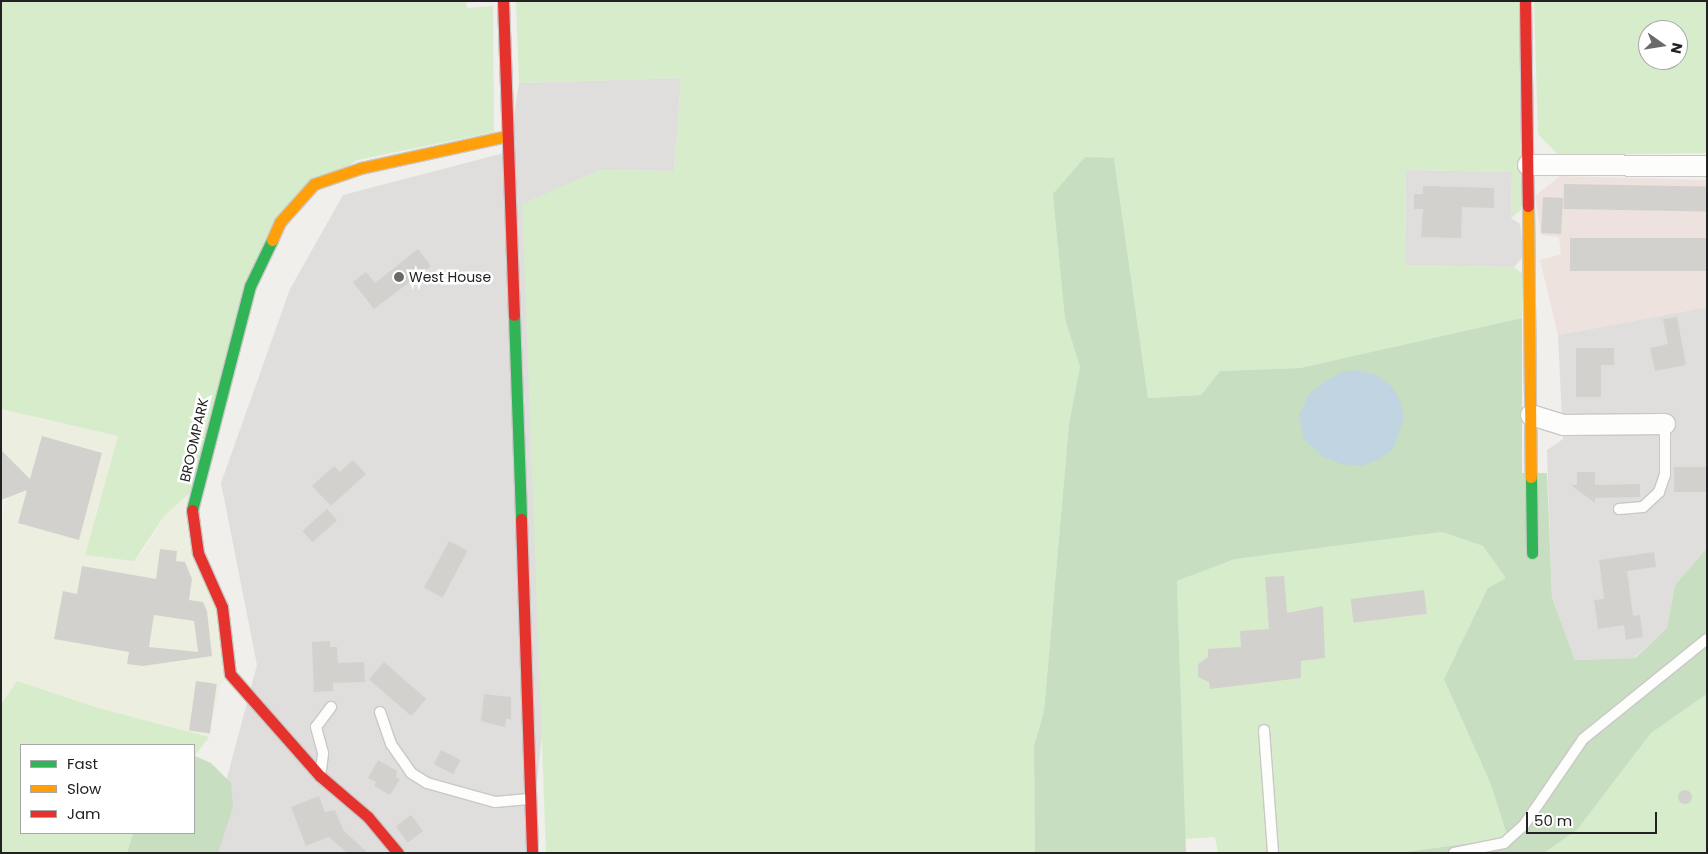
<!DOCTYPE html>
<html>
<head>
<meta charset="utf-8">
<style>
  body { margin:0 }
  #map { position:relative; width:1708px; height:854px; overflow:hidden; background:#f0efeb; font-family:Poppins,sans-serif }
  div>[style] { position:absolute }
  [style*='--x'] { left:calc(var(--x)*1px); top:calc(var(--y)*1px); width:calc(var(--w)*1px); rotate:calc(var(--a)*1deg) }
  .residential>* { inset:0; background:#dfdedc }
  .commercial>* { inset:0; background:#ede2dd }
  .farmland>* { inset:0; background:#ecefdf }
  .grass>* { inset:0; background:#d7eccb }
  .forest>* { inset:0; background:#c7dec1 }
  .water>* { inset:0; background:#c0d4e2 }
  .building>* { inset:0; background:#d3d1ce; transform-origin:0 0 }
  .round { border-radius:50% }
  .roads { filter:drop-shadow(1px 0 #c9c8c7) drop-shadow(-1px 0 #c9c8c7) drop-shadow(0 1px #c9c8c7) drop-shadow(0 -1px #c9c8c7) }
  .lane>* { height:10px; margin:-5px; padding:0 5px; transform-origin:5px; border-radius:5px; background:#fdfdfc }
  .street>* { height:20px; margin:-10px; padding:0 10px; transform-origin:10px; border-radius:10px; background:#fdfdfc }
  .fast>* { height:11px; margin:-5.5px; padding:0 5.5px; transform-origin:5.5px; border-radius:5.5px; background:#30b455 }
  .slow>* { height:11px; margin:-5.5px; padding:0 5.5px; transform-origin:5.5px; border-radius:5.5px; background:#ff9f0a }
  .jam>* { height:11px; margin:-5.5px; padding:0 5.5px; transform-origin:5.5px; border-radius:5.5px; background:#e5322d }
  .dots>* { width:14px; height:14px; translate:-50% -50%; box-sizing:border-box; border:2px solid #fff; border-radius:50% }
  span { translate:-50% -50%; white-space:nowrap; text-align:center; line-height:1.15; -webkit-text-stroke:5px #fff; paint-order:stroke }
  .poi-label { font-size:14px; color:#222 }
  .left { translate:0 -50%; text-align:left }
  .street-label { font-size:14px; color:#222 }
  .frame { position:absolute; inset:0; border:2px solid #222; pointer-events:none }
  .legend { position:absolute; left:20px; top:744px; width:175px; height:90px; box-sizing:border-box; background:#fff; border:1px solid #a7a7a7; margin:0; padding:6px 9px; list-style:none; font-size:15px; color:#222 }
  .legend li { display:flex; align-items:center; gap:10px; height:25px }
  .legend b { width:25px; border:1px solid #a7a7a7 }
  .north { position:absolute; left:1638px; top:20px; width:50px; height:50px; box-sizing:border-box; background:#fff; border:1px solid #a7a7a7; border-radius:50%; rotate:103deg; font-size:14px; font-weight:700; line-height:20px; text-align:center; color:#222 }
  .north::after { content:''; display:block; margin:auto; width:18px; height:22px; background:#6a6a68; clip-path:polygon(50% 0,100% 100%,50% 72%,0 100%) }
  .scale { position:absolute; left:1526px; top:812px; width:131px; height:22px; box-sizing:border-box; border:2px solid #222; border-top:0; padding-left:6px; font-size:15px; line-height:18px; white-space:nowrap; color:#222; -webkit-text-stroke:4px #fff; paint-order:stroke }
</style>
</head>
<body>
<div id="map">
  <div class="residential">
    <i style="clip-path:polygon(681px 78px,674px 171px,599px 170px,530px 853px,207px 853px,257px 665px,221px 483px,290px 289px,343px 195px,508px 152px,519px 83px)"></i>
    <i style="clip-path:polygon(1406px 170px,1512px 172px,1511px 218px,1520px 224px,1524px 256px,1514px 267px,1405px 265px)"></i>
    <i style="clip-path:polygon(1707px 307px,1707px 548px,1675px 585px,1667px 628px,1634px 658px,1575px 660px,1552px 598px,1547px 450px,1563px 439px,1558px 335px)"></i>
  </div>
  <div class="commercial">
    <i style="clip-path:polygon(1560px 176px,1707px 180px,1707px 307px,1558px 335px,1540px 260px,1561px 254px,1559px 237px,1541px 235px,1535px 196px)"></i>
  </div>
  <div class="farmland">
    <i style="clip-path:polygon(1px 409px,118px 436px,94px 519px,142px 554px,164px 516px,190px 493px,230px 674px,220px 686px,209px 737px,98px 708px,17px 681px,1px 704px,1px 522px,8px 497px,1px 500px)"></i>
  </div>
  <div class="grass">
    <i style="clip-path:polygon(1px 1px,466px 1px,467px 8px,493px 6px,494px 132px,357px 160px,276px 217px,190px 493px,164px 516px,134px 561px,85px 555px,118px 436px,1px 409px)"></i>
    <i style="clip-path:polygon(516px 1px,1520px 1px,1521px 210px,1511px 218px,1512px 172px,1406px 170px,1405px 265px,1514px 267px,1524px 275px,1522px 318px,1300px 368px,1220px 371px,1201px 395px,1148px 398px,1114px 158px,1063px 277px,1065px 319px,1080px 367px,1069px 423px,1044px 711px,1034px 746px,1035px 853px,546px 853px,522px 204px,599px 170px,674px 171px,681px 78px,519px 83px)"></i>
    <i style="clip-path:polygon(evenodd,1534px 1px,1707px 1px,1707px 153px,1558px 155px,1538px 134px,1534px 1px,1648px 30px,1678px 30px,1678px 60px,1648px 60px,1648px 30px)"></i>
    <i style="clip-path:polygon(1442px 532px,1483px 546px,1507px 578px,1490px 782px,1508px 838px,1397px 853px,1218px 853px,1215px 837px,1185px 839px,1177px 581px,1235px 559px)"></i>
    <i style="clip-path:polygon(17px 681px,98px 708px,209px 737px,194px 757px,194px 745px,21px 745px,21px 833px,133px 833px,127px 853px,1px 853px,1px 704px)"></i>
    <i style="clip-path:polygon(1707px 694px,1707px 853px,1544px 853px,1577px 830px,1651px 733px)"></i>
  </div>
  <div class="forest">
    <i style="clip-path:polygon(1085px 157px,1114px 158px,1148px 398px,1201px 395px,1220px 371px,1300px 368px,1522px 318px,1522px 473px,1547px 473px,1552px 598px,1575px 660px,1635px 658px,1667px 628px,1675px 585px,1707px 548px,1707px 694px,1651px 733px,1577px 830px,1544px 853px,1398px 853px,1508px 838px,1490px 782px,1444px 679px,1488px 588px,1506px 578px,1483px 546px,1442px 532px,1235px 559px,1177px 581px,1186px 853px,1035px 853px,1034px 746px,1044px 711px,1069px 423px,1080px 367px,1065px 319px,1053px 194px)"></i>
    <i style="clip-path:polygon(195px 756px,211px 763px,231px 783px,233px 807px,218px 853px,127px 853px,133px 833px,194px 833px)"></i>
  </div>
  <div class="water">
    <i style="clip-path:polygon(1359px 370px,1377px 375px,1391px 386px,1400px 401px,1404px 418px,1393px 449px,1380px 459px,1361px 466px,1341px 464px,1322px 456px,1304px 439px,1299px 416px,1309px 394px,1326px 381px,1342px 372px)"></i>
  </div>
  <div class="building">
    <i style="left:1564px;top:184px;width:143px;height:25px;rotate:1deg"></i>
    <i style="clip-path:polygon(1423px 186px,1494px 188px,1494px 208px,1462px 207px,1461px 238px,1421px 237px,1423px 209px,1414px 209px,1414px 194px,1423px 194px)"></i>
    <i style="left:1543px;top:197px;width:20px;height:36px;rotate:3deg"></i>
    <i style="left:1707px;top:238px;width:33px;height:137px;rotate:90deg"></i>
    <i style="clip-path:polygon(418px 249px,431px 266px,374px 309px,353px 282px,366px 272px,375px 283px)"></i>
    <i style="clip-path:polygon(1677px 317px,1686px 365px,1655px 371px,1650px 348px,1668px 344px,1663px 319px)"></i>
    <i style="clip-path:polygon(1576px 348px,1614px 348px,1614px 365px,1601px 365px,1601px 397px,1576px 397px)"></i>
    <i style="clip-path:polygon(42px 436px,102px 453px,79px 540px,18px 523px,27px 490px,1px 500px,1px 450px,30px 479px)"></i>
    <i style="clip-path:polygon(353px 460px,366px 474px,331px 506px,312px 486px,334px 466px,340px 472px)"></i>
    <i style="left:1674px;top:467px;width:33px;height:25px"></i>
    <i style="clip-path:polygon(1577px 472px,1595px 472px,1595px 485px,1640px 484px,1640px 497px,1595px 498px,1595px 503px,1571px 485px,1577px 485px)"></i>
    <i style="left:327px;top:509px;width:15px;height:33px;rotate:48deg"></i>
    <i style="left:449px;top:541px;width:21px;height:53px;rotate:28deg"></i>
    <i style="clip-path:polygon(evenodd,160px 549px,177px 551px,176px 561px,185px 562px,192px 579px,189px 600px,203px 602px,207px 611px,212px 656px,143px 666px,127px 664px,129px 652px,54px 639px,63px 591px,77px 594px,82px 566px,156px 579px,160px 549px,154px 615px,194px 621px,198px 652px,149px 647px,154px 615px)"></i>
    <i style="clip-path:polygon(1654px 552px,1656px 567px,1627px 571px,1633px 616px,1640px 615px,1643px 637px,1626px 640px,1624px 625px,1598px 629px,1594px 600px,1604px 599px,1599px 560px)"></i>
    <i style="clip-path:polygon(1284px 576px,1287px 613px,1323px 606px,1325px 658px,1301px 661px,1301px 678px,1210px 689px,1209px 682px,1198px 677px,1198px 664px,1208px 657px,1208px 649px,1241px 647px,1240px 631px,1269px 629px,1265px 577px)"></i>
    <i style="left:1424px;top:590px;width:24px;height:74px;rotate:83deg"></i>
    <i style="clip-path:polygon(330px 641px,330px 647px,337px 647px,338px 663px,364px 662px,365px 682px,333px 683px,333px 691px,314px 692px,312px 642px)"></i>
    <i style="left:384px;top:662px;width:56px;height:23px;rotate:41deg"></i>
    <i style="left:196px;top:681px;width:21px;height:50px;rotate:8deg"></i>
    <i style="clip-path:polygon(484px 694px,511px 697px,511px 719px,506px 719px,505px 727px,481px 721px)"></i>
    <i style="left:441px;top:750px;width:22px;height:16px;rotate:27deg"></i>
    <i style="clip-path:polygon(378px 760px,397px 771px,396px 777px,400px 779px,390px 795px,374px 786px,376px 782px,368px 778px)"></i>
    <i class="round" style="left:1678px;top:790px;width:14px;height:14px"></i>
    <i style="clip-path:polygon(319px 796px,325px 812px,335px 810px,343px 830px,368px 853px,347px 853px,329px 837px,306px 846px,291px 807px)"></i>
    <i style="left:411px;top:815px;width:20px;height:19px;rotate:53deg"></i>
  </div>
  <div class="roads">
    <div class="lane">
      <i style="--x:1619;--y:509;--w:24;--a:-5"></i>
      <i style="--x:1643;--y:507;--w:22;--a:-43"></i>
      <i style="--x:1659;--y:492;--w:18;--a:-71"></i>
      <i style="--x:1665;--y:475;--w:51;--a:-90"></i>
      <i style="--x:380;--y:712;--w:34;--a:71"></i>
      <i style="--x:391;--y:744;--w:35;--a:55"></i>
      <i style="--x:411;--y:773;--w:19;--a:32"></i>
      <i style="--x:427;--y:783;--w:71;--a:15.6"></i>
      <i style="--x:495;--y:802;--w:34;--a:-5"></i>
      <i style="--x:1264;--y:730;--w:123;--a:85.8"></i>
      <i style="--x:321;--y:770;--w:17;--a:-83"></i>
      <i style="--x:323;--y:753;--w:27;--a:-105"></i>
      <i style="--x:316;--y:727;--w:25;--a:-53"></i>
      <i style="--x:1454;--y:853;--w:51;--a:-11.3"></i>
      <i style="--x:1504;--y:843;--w:27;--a:-42"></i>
      <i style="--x:1524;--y:825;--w:104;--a:-55.5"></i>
      <i style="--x:1583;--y:739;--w:159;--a:-38.9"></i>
    </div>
    <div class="street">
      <i style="--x:1528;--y:165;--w:179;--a:0.3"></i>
      <i style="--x:1531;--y:415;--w:34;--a:17"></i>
      <i style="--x:1563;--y:425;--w:102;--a:-0.6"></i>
    </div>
    <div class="fast">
      <i style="--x:514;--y:315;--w:204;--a:88"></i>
      <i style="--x:1531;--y:477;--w:76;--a:89.2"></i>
      <i style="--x:192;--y:510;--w:231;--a:-75.5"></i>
      <i style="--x:250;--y:286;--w:51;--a:-64.4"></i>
    </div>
    <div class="slow">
      <i style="--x:1528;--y:206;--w:271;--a:89.4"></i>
      <i style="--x:272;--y:240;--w:20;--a:-66"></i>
      <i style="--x:280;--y:222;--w:51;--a:-48.2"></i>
      <i style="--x:314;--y:184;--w:50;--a:-18.8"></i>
      <i style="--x:361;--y:168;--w:149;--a:-12.4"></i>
    </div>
    <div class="jam">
      <i style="--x:503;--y:1;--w:314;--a:88"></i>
      <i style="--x:1525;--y:1;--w:205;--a:89.2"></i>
      <i style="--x:192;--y:510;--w:43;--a:82.1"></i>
      <i style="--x:198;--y:553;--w:59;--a:66"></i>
      <i style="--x:222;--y:607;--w:67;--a:83.2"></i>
      <i style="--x:230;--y:674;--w:136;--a:48.6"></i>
      <i style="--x:320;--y:776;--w:63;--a:40.5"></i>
      <i style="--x:368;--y:817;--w:47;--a:50.2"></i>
      <i style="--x:521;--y:519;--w:334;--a:88.1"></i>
    </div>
  </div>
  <div class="dots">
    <i style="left:399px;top:277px;background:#6a6a68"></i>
  </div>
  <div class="poi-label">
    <span class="left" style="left:409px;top:277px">West House</span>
  </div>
  <div class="street-label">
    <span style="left:194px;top:440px;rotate:-77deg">BROOMPARK</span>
  </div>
  <div class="frame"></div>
  <ul class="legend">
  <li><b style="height:6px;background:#30b455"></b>Fast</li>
  <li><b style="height:6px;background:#ff9f0a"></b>Slow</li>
  <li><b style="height:6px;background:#e5322d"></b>Jam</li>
  </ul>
  <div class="north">N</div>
  <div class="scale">50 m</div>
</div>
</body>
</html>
